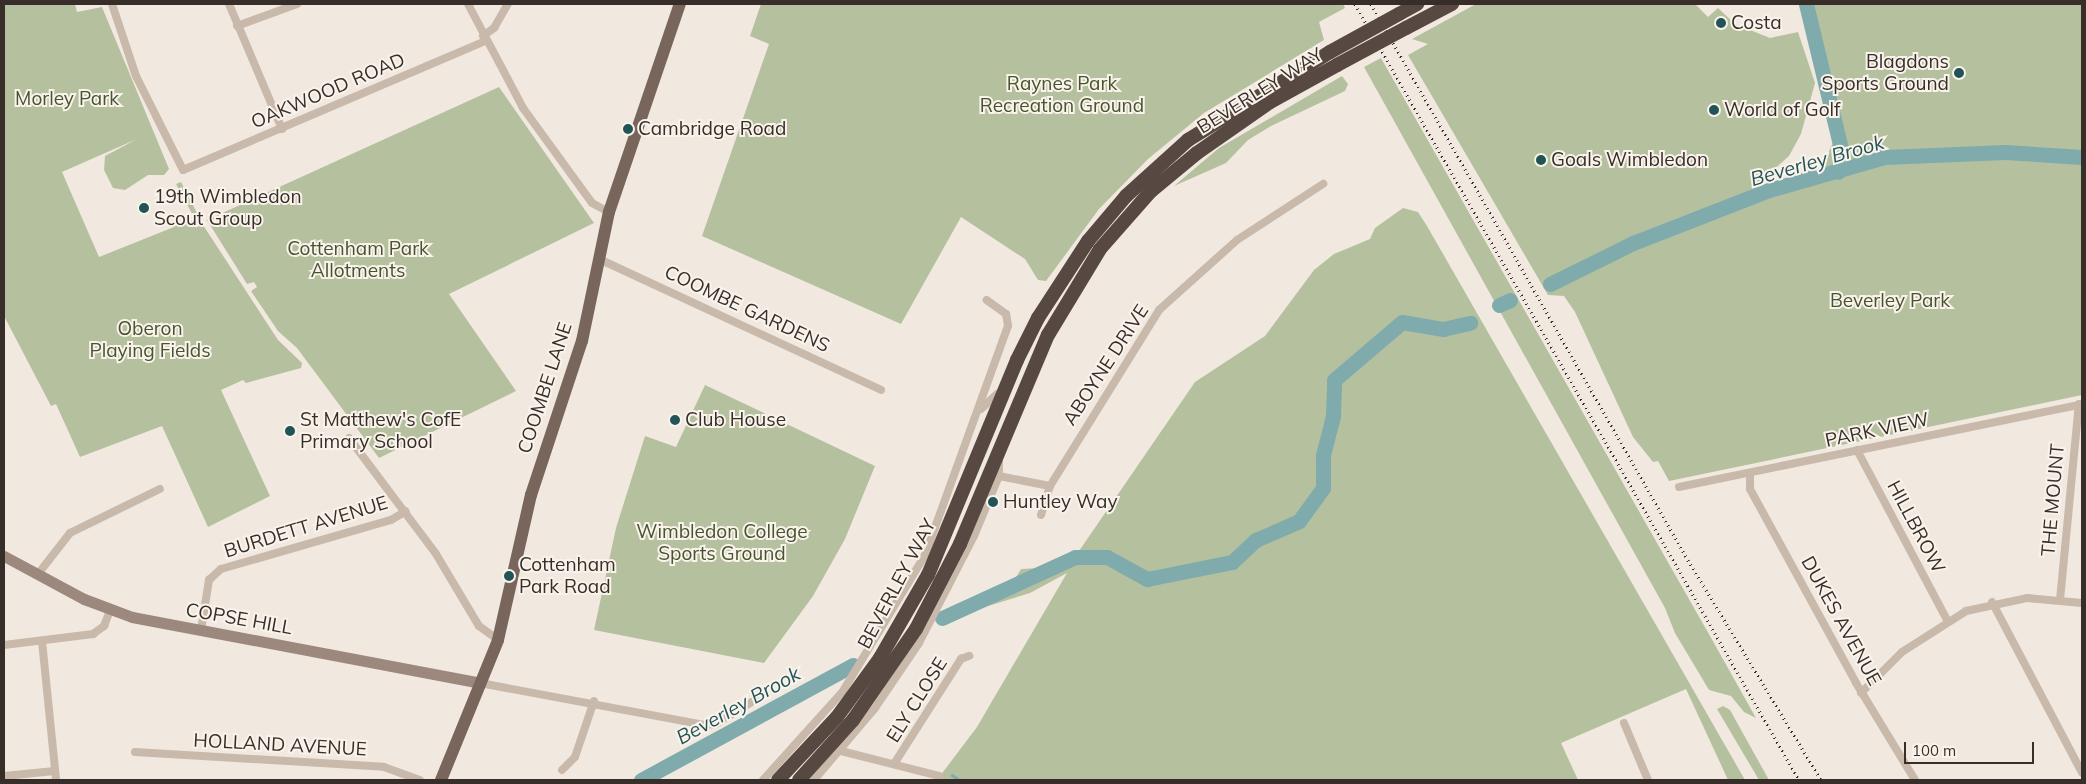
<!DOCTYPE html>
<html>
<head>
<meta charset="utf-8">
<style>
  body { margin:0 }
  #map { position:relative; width:2086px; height:784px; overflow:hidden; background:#f1e9df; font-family:Mulish,sans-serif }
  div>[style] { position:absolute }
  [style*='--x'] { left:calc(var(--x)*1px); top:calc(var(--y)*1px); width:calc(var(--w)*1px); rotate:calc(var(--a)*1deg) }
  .green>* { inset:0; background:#b5c09f }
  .stream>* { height:2.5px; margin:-1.25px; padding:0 1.25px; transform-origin:1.25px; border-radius:1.25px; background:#7fabad }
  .river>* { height:15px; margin:-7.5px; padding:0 7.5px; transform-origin:7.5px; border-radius:7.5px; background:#7fabad }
  .street>* { height:8px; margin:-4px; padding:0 4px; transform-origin:4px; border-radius:4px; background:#c9b9ab }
  .secondary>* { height:11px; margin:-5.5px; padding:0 5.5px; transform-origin:5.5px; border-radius:5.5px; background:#9d887d }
  .primary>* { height:12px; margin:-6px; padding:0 6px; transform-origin:6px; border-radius:6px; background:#78655c }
  .highway>* { height:14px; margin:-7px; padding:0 7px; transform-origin:7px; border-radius:7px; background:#584842 }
  .rail>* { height:2.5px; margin-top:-1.25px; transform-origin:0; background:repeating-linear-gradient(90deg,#372e2a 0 1px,transparent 0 5px) }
  .highway-bridge>* { height:14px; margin:-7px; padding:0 7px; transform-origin:7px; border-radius:7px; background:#584842 }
  .dots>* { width:14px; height:14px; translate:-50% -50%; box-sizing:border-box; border:2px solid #f9f3eb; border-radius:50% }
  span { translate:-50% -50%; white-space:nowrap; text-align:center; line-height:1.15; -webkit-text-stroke:4px #f9f3eb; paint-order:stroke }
  .poi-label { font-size:19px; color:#372e2a }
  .left { translate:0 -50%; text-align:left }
  .right { translate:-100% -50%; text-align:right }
  .park-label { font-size:19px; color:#47542f }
  .street-label { font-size:19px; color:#372e2a }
  .water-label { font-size:20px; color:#225357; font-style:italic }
  .frame { position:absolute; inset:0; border:5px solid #372e2a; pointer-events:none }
  .scale { position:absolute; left:1904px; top:742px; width:130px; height:22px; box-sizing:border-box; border:2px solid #372e2a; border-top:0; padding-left:6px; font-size:15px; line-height:18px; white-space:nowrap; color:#372e2a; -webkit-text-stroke:4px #f9f3eb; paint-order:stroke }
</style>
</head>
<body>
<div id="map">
  <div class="green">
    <i style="clip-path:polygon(4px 4px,75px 4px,77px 12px,102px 7px,169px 169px,164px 175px,148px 175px,125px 190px,113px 188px,104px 170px,105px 156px,137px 139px,62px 172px,99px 257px,174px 227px,188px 216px,195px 227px,203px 225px,278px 340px,302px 363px,301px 368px,246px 383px,243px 380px,221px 390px,270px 496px,208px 527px,162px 426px,80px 457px,56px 404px,51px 406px,4px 316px)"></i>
    <i style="clip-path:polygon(761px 4px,1343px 4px,1345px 8px,1319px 22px,1324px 40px,1204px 113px,1148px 159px,1099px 209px,1046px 281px,1038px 280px,1025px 259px,961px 217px,901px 324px,702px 236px,769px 44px,750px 36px)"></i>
    <i style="clip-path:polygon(1476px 4px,1695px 4px,1708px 17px,1718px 8px,1735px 24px,1770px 38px,1798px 32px,1815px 83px,1801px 134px,1789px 156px,1753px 188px,1822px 167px,1835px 138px,1816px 45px,1801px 4px,2082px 4px,2082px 395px,1669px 481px,1658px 461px,1653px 462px,1633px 437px,1575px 312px,1564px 296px,1548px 295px,1408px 55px,1428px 44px,1412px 39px)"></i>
    <i style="clip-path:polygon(1381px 58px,1710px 636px,1756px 718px,1744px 712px,1731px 696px,1709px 690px,1675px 633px,1665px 608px,1364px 67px)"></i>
    <i style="clip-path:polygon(1342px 76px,1348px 84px,1345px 91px,1271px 126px,1248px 140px,1226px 163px,1174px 186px,1219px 148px)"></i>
    <i style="clip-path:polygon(499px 87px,594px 223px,449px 294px,516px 391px,379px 458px,297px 348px,278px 331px,251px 291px,257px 287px,254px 282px,247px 284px,207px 220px)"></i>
    <i style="clip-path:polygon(181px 182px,199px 217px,196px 221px,176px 184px)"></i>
    <i style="clip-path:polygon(1403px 208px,1418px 212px,1427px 226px,1745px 780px,1728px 780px,1686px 689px,1561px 743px,1578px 780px,937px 780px,977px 727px,1067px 573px,1030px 593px,943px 620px,946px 614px,1013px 582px,1021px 569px,1041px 568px,1079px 551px,1195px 382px,1265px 336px,1314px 270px,1334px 254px,1370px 239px,1375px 228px)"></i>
    <i style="clip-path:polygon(705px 385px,875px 466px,845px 539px,813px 596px,764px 663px,594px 630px,616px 528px,645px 436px,676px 447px)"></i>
    <i style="clip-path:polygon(1723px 706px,1730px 710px,1769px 780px,1759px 780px,1717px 709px)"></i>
  </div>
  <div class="stream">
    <i style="--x:952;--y:775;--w:9;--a:32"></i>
  </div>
  <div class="river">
    <i style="--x:1806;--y:4;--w:149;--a:76.4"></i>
    <i style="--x:1841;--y:149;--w:23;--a:97"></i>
    <i style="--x:1550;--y:284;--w:93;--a:-26.3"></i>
    <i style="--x:1633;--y:243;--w:146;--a:-21.3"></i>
    <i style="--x:1769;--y:190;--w:121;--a:-15.9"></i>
    <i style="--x:1885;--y:157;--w:120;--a:-2.4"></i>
    <i style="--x:2005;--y:152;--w:77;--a:3.7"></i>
    <i style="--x:1499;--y:305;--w:12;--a:-24"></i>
    <i style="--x:942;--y:618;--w:146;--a:-24.6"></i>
    <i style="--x:1075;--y:557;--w:32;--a:0"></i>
    <i style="--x:1107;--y:557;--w:46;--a:28.8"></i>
    <i style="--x:1147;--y:579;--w:87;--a:-11.3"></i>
    <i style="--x:1232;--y:562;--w:33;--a:-43"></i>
    <i style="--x:1256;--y:540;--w:47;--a:-23.8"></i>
    <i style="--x:1299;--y:521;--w:41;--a:-54"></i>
    <i style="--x:1323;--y:488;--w:33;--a:-90"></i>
    <i style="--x:1323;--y:455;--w:40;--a:-75.6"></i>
    <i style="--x:1333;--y:416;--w:36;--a:-88"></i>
    <i style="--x:1334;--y:380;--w:89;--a:-40.5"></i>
    <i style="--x:1402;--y:322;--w:42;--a:9.7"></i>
    <i style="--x:1443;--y:329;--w:28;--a:-13"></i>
    <i style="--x:641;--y:780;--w:241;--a:-28.5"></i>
  </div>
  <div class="street">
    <i style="--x:112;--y:4;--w:76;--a:71.6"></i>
    <i style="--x:136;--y:76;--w:105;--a:63.4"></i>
    <i style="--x:183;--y:170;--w:329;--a:-23.1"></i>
    <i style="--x:229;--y:4;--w:136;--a:67"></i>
    <i style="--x:468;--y:4;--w:118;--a:62.1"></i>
    <i style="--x:523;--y:108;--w:117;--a:54"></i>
    <i style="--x:592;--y:203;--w:19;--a:28"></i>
    <i style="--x:237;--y:26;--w:64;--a:-20.1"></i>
    <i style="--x:483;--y:36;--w:14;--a:-36"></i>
    <i style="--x:494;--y:28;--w:28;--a:-60"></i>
    <i style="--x:599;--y:259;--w:311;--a:24.9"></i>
    <i style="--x:981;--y:409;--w:22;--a:-43"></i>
    <i style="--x:349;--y:438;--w:145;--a:53.1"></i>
    <i style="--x:436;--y:554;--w:84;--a:59.2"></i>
    <i style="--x:479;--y:626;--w:24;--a:36"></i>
    <i style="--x:1857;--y:450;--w:192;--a:62.1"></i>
    <i style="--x:1750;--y:474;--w:15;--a:90"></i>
    <i style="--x:1750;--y:489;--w:221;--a:61.3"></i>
    <i style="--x:1856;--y:683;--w:114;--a:58.7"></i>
    <i style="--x:999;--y:476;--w:52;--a:11.1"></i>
    <i style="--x:1679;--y:487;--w:411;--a:-11.6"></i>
    <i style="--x:1041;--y:515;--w:30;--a:-73"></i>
    <i style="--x:1050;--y:486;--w:207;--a:-58.2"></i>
    <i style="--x:1159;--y:310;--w:105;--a:-41.9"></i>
    <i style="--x:1237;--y:240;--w:103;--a:-33.1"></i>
    <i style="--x:38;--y:574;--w:52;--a:-52"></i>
    <i style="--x:70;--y:533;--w:100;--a:-26.1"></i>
    <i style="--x:2060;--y:600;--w:197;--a:-84.5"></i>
    <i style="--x:1992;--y:602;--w:193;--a:62.2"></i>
    <i style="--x:201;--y:630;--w:51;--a:-80.9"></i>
    <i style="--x:209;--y:580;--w:16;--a:-43"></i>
    <i style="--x:221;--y:569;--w:177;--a:-16.1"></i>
    <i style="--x:391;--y:520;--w:17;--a:-31"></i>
    <i style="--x:42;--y:641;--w:140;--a:84.2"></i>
    <i style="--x:4;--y:645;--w:90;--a:-7"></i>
    <i style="--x:93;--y:634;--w:14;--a:-36"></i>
    <i style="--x:104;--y:626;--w:17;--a:-69"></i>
    <i style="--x:480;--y:683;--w:228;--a:10.6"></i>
    <i style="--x:704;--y:725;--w:12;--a:-5"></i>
    <i style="--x:716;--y:724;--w:46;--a:-31.6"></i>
    <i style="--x:1861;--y:693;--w:58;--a:-45"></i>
    <i style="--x:1902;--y:652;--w:76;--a:-32.6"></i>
    <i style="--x:1966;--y:611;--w:62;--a:-12"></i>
    <i style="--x:2027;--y:598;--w:55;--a:5.2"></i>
    <i style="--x:1624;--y:723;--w:62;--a:67.2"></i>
    <i style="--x:841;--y:751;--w:101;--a:14.3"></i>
    <i style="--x:135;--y:752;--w:249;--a:3.4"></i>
    <i style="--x:384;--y:767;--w:38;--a:20"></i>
    <i style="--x:894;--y:764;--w:125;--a:-57.5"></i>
    <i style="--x:961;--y:659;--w:9;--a:-21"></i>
    <i style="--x:562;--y:770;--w:18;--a:-45"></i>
    <i style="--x:575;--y:757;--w:59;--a:-71.3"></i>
    <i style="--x:4;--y:776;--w:51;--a:-5.6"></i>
    <i style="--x:763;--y:780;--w:120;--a:-48"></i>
    <i style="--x:843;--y:691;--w:159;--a:-58.9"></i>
    <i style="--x:925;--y:555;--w:244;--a:-70.1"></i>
    <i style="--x:1008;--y:326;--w:12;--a:-99"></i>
    <i style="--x:1006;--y:314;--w:24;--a:-144"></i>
    <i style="--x:814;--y:780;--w:94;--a:-49.7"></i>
    <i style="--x:875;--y:708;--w:78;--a:-55.9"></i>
    <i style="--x:919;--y:643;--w:120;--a:-62.8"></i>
    <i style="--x:974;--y:536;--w:65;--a:-67.4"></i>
    <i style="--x:999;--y:476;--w:18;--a:-90"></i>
  </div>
  <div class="secondary">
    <i style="--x:4;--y:556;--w:91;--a:28.3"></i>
    <i style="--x:84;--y:599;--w:51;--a:20.6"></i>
    <i style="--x:132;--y:617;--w:354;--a:10.7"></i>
  </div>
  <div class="primary">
    <i style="--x:441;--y:780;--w:151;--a:-67.8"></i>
    <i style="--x:498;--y:640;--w:149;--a:-77.2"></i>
    <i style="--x:531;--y:495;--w:162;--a:-71.7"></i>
    <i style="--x:582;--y:341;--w:132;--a:-78.2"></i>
    <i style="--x:609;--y:212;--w:220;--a:-71.2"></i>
  </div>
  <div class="highway">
    <i style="--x:1399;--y:14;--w:21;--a:-29"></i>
    <i style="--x:1406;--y:28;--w:52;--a:-27.6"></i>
    <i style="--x:778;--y:780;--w:86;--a:-46.9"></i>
    <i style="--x:837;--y:717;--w:73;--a:-53.9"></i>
    <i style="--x:880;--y:658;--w:96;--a:-60"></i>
    <i style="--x:928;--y:575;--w:233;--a:-67.5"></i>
    <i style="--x:1017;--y:360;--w:47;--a:-63.4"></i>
    <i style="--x:1038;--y:318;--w:92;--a:-57"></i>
    <i style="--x:1088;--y:241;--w:59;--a:-49.8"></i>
    <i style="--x:1126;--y:196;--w:84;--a:-42.1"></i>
    <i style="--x:1188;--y:140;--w:167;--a:-31.8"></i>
    <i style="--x:799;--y:780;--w:81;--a:-48"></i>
    <i style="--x:853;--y:720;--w:111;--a:-55.3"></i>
    <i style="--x:916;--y:629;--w:96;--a:-62.6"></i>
    <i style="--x:960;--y:544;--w:227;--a:-67.2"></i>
    <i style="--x:1048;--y:335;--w:100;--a:-58.8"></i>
    <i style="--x:1100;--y:249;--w:77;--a:-48.7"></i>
    <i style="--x:1151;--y:191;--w:60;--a:-39.6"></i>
    <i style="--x:1197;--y:153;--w:89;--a:-34.9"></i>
    <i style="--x:1270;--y:102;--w:77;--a:-28.9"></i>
  </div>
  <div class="rail">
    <i style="--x:1355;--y:4;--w:894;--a:60.22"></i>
    <i style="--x:1371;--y:4;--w:640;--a:60.31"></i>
    <i style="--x:1688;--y:560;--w:257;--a:58.8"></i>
  </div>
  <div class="highway-bridge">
    <i style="--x:1330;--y:52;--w:79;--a:-28.8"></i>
    <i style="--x:1337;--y:65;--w:78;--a:-28.2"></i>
  </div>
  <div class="dots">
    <i style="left:1721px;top:23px;background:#225357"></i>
    <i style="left:1959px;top:73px;background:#225357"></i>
    <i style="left:1714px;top:110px;background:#225357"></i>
    <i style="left:628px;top:129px;background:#225357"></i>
    <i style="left:1541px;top:160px;background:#225357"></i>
    <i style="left:144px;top:208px;background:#225357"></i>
    <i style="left:675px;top:420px;background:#225357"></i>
    <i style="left:290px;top:431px;background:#225357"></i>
    <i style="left:993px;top:502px;background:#225357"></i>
    <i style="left:509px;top:576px;background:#225357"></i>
  </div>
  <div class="poi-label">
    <span class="left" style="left:1731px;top:23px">Costa</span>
    <span class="right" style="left:1949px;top:73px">Blagdons<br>Sports Ground</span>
    <span class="left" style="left:1724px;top:110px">World of Golf</span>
    <span class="left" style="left:638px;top:129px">Cambridge Road</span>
    <span class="left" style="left:1551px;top:160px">Goals Wimbledon</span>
    <span class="left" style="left:154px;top:208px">19th Wimbledon<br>Scout Group</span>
    <span class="left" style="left:300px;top:431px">St Matthew's CofE<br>Primary School</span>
    <span class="left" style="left:685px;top:420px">Club House</span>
    <span class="left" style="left:1003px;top:502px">Huntley Way</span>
    <span class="left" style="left:519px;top:576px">Cottenham<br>Park Road</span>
  </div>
  <div class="park-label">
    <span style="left:1062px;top:95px">Raynes Park<br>Recreation Ground</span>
    <span style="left:67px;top:99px">Morley Park</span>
    <span style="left:358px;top:260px">Cottenham Park<br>Allotments</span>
    <span style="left:1890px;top:301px">Beverley Park</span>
    <span style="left:150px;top:340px">Oberon<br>Playing Fields</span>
    <span style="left:722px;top:543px">Wimbledon College<br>Sports Ground</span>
  </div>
  <div class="street-label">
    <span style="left:328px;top:91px;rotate:-23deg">OAKWOOD ROAD</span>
    <span style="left:1260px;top:91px;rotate:-32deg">BEVERLEY WAY</span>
    <span style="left:747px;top:309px;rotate:25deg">COOMBE GARDENS</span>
    <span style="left:1106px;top:365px;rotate:-57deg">ABOYNE DRIVE</span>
    <span style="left:545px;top:388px;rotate:-72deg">COOMBE LANE</span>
    <span style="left:1877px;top:430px;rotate:-12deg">PARK VIEW</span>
    <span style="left:2053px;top:500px;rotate:-85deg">THE MOUNT</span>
    <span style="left:306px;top:527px;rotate:-17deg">BURDETT AVENUE</span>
    <span style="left:1916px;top:527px;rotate:62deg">HILLBROW</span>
    <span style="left:897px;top:584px;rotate:-62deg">BEVERLEY WAY</span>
    <span style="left:239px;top:619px;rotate:10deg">COPSE HILL</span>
    <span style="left:1841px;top:621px;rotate:61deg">DUKES AVENUE</span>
    <span style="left:917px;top:700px;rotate:-58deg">ELY CLOSE</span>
    <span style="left:280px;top:745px;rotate:3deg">HOLLAND AVENUE</span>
  </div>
  <div class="water-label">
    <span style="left:1817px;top:160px;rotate:-16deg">Beverley Brook</span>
    <span style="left:738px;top:705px;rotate:-29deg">Beverley Brook</span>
  </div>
  <div class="frame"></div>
  <div class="scale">100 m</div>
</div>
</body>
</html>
